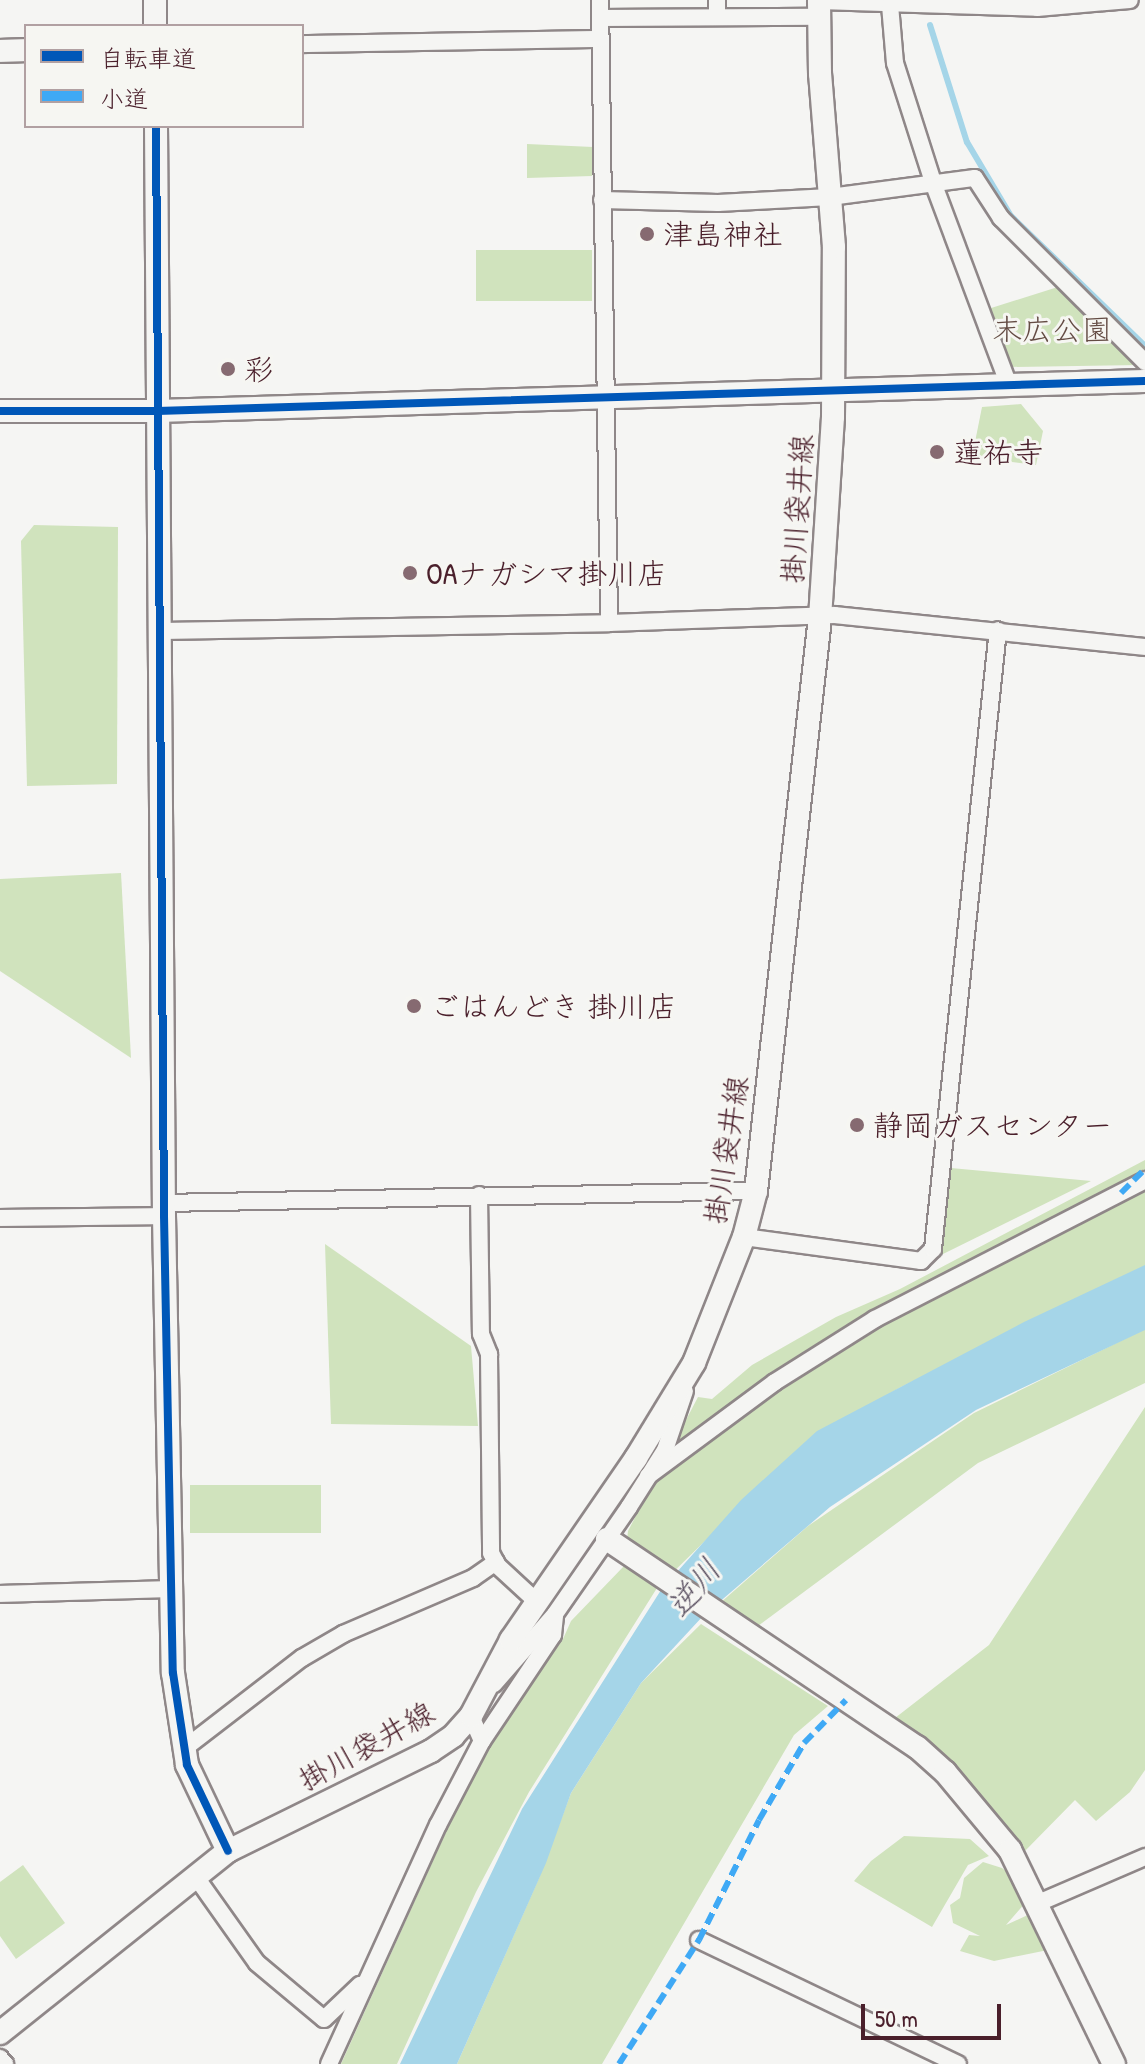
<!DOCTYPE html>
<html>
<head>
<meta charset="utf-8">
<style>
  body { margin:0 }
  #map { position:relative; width:1145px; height:2064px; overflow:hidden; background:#f5f5f3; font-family:"Patrick Hand","Klee One",sans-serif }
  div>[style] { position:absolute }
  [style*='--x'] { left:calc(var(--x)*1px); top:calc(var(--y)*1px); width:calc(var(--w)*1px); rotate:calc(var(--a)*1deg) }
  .green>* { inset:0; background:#d0e3bd; transform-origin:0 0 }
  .water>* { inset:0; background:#a5d5e8 }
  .stream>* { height:6px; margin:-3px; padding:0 3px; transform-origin:3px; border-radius:3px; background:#a5d5e8 }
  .roads { filter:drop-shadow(2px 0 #8f8788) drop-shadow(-2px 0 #8f8788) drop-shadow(0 2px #8f8788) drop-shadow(0 -2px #8f8788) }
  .street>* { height:16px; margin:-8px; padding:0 8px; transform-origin:8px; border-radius:8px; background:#f5f5f3 }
  .secondary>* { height:22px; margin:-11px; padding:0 11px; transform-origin:11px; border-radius:11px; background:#f5f5f3 }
  .quiet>* { height:6px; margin-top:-3px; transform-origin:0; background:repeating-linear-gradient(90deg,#3fa9f5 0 12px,transparent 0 18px) }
  .cycleway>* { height:8px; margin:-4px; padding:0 4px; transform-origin:4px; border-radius:4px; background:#0057b8 }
  .dots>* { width:22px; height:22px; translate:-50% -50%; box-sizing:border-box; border:4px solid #f6f6f2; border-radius:50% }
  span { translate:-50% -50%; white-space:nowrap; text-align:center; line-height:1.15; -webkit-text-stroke:6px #f6f6f2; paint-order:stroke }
  .poi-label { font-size:30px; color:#4a1f2b }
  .left { translate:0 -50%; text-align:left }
  .park-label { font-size:30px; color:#644c44 }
  .street-label { font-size:30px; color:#4a1f2b }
  .water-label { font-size:32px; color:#5b5162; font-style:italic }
  .legend { position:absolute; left:24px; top:24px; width:280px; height:104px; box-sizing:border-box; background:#f6f6f2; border:2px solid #b1a0a2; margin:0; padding:10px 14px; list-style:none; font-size:24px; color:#4a1f2b }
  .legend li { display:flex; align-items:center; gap:16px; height:40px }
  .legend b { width:40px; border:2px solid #b1a0a2 }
  .scale { position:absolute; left:861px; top:2004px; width:140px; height:36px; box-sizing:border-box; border:4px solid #4a1f2b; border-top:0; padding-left:10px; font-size:24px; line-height:28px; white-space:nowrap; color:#4a1f2b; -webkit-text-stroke:6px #f6f6f2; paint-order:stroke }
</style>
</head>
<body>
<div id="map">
  <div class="green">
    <i style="clip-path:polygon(527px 144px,593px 147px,592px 176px,527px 178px)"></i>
    <i style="left:592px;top:250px;width:51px;height:116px;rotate:90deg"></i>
    <i style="clip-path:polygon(1061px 286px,1139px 365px,1009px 367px,988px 309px)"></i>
    <i style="clip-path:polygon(1021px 404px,1043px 431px,1036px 465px,972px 457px,982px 407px)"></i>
    <i style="clip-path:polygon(34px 525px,118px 527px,117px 784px,27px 786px,21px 541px)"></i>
    <i style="clip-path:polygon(121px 873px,131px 1058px,0 971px,0 879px)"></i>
    <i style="clip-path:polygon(1145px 1160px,1145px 1269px,901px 1387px,808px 1440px,657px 1588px,529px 1792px,476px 1892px,397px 2064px,341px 2064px,455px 1812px,504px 1722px,563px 1639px,571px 1621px,624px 1566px,628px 1531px,698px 1397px,712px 1399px,752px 1365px,836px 1317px,900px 1289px)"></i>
    <i style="clip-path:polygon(951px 1168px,1091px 1181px,941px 1255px)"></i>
    <i style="clip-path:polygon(325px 1244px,471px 1346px,478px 1426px,331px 1424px)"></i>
    <i style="clip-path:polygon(1145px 1329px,1145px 1383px,978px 1463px,758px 1626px,707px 1606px,719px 1604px,808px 1526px,974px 1413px)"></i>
    <i style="clip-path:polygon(1145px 1407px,1145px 1770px,1130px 1792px,1096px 1821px,1075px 1800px,1023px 1853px,1005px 1823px,895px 1718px,989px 1645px)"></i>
    <i style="left:190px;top:1485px;width:131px;height:48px"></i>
    <i style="clip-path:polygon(701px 1624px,828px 1706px,794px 1735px,602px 2064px,457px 2064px,539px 1878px,571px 1793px,641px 1683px)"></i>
    <i style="clip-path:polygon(904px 1836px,970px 1839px,989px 1856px,968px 1865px,932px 1927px,854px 1881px,871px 1861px)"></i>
    <i style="clip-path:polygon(983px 1862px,1002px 1868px,1019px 1882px,1027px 1901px,1006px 1925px,1032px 1913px,1048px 1950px,994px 1961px,960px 1951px,969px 1935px,980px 1936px,953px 1923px,950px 1905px,960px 1898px,964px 1878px)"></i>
    <i style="clip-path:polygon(23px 1865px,65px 1923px,16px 1959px,0 1936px,0 1882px)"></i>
  </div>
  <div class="water">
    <i style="clip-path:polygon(1145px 1265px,1145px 1330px,976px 1410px,830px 1507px,703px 1616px,641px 1683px,571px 1793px,546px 1863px,457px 2064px,400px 2064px,522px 1809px,661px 1590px,741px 1500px,817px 1431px,1024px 1322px)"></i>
  </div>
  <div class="stream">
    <i style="--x:930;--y:25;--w:123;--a:72.5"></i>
    <i style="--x:967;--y:142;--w:86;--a:59.3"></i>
    <i style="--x:1011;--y:216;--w:187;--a:44.1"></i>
  </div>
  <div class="roads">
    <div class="street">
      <i style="--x:600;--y:0;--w:623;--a:89.17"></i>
      <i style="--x:819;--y:1;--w:218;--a:1.8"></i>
      <i style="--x:1037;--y:8;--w:93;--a:-4.9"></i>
      <i style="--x:890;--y:5;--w:58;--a:85.1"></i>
      <i style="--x:895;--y:63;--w:128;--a:72.3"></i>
      <i style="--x:934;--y:185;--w:215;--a:69.5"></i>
      <i style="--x:717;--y:16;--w:16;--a:-90"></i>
      <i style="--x:600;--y:18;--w:219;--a:-0.3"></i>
      <i style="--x:302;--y:44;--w:298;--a:-1"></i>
      <i style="--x:602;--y:200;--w:116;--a:1.5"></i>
      <i style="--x:718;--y:203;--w:112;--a:-3.1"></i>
      <i style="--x:830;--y:197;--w:146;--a:-7.5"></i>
      <i style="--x:975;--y:178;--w:48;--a:57"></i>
      <i style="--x:1001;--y:218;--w:204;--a:45"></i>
      <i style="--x:162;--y:631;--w:447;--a:-1"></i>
      <i style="--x:609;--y:623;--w:226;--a:-2"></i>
      <i style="--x:835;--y:615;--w:312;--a:5.9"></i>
      <i style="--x:479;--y:1195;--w:139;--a:89.2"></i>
      <i style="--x:481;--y:1334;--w:22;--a:68"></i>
      <i style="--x:489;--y:1354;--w:199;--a:89.4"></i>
      <i style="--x:491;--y:1553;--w:15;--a:62"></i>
      <i style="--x:498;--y:1566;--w:53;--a:42.7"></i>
      <i style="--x:164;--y:1203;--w:592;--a:-1.16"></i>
      <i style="--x:0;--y:1218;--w:164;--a:-0.7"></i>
      <i style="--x:744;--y:1237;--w:179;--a:7.7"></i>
      <i style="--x:921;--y:1261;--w:17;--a:-45"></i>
      <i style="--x:933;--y:1249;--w:622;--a:-84.01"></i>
      <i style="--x:648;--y:1476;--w:158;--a:-36.5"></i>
      <i style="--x:775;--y:1382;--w:118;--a:-32.2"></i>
      <i style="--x:875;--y:1319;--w:304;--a:-27.2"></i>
      <i style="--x:0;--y:1594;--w:172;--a:-1.7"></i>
      <i style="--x:494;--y:1684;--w:93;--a:-48.9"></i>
      <i style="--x:555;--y:1614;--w:130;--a:-55.3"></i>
      <i style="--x:629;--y:1507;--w:67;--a:-57.7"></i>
      <i style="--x:665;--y:1450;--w:62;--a:-71.3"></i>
      <i style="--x:482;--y:1741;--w:128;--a:-56.2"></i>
      <i style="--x:553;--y:1635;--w:19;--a:-84"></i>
      <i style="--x:185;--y:1748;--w:148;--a:-37.6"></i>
      <i style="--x:302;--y:1658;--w:48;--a:-30.3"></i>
      <i style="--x:343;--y:1634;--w:142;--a:-23.3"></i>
      <i style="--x:473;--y:1578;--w:28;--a:-35"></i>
      <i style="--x:196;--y:1877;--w:105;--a:54.7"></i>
      <i style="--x:257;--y:1963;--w:87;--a:39.9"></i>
      <i style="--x:324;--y:2019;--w:50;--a:-43.4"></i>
      <i style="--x:1036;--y:1904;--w:119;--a:-23.3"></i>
      <i style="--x:699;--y:1940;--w:287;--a:25.6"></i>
      <i style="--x:0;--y:2058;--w:8;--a:50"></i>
      <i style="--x:329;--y:2064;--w:263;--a:-65.5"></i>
      <i style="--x:438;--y:1825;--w:95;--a:-62.4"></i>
      <i style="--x:482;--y:1741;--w:27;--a:-114"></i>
    </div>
    <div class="secondary">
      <i style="--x:155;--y:0;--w:26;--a:90"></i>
      <i style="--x:0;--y:51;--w:26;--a:-2"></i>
      <i style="--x:156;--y:126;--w:1090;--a:89.58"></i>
      <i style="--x:164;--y:1216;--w:457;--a:88.9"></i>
      <i style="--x:173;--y:1673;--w:93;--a:81.3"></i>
      <i style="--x:187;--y:1765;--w:95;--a:64.5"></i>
      <i style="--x:0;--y:411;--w:157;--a:0"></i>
      <i style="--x:157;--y:411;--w:988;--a:-1.74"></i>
      <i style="--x:607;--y:1539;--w:373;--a:33.9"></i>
      <i style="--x:917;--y:1747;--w:38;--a:42"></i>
      <i style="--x:945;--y:1772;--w:102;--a:50.2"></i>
      <i style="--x:1010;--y:1850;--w:238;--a:64.1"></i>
      <i style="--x:0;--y:2033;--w:292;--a:-38.6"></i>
      <i style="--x:228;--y:1851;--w:226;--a:-26.2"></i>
      <i style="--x:431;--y:1751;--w:27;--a:-34"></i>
      <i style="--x:453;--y:1736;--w:27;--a:-48"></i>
      <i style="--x:471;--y:1716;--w:86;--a:-62.2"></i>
      <i style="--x:511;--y:1640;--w:221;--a:-55.5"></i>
      <i style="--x:636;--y:1458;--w:111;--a:-58.6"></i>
      <i style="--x:694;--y:1363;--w:136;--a:-68.4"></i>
      <i style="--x:744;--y:1237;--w:48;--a:-75.4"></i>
      <i style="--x:756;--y:1191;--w:577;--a:-83.63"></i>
      <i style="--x:820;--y:618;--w:201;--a:-86.3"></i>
      <i style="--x:833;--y:417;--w:170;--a:-89.7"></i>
      <i style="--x:834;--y:247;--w:174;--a:-94.6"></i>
      <i style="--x:820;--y:74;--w:74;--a:-90.8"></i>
    </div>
  </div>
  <div class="quiet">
    <i style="--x:1121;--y:1193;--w:34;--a:-45"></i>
    <i style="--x:619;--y:2064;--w:148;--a:-57.2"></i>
    <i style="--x:699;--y:1940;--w:134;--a:-63.4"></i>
    <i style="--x:759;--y:1820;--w:89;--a:-59.7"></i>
    <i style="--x:804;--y:1743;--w:60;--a:-45.7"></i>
  </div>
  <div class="cycleway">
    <i style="--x:156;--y:126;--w:1090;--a:89.58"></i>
    <i style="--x:164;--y:1216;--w:457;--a:88.9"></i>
    <i style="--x:173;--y:1673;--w:93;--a:81.3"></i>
    <i style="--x:187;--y:1765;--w:95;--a:64.5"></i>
    <i style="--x:0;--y:411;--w:157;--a:0"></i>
    <i style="--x:157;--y:411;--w:988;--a:-1.74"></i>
  </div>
  <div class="dots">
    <i style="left:647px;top:234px;background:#866a71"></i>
    <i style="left:228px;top:369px;background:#866a71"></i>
    <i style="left:937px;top:452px;background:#866a71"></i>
    <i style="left:410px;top:573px;background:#866a71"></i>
    <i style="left:414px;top:1006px;background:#866a71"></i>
    <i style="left:857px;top:1125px;background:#866a71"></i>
  </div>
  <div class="poi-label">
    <span class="left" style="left:663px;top:234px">津島神社</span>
    <span class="left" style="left:244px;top:369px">彩</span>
    <span class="left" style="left:953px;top:452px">蓮祐寺</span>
    <span class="left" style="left:426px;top:573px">OAナガシマ掛川店</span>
    <span class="left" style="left:430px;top:1006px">ごはんどき 掛川店</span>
    <span class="left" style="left:873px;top:1125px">静岡ガスセンター</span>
  </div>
  <div class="park-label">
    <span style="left:1052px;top:329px">末広公園</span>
  </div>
  <div class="street-label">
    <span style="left:797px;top:509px;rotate:-86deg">掛川袋井線</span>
    <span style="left:726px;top:1150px;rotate:-81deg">掛川袋井線</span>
    <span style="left:366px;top:1746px;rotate:-29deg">掛川袋井線</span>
  </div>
  <div class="water-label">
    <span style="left:694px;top:1588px;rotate:-51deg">逆川</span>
  </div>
  <ul class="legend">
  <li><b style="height:10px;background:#0057b8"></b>自転車道</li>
  <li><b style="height:10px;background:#3fa9f5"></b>小道</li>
  </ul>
  <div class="scale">50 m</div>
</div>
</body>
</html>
